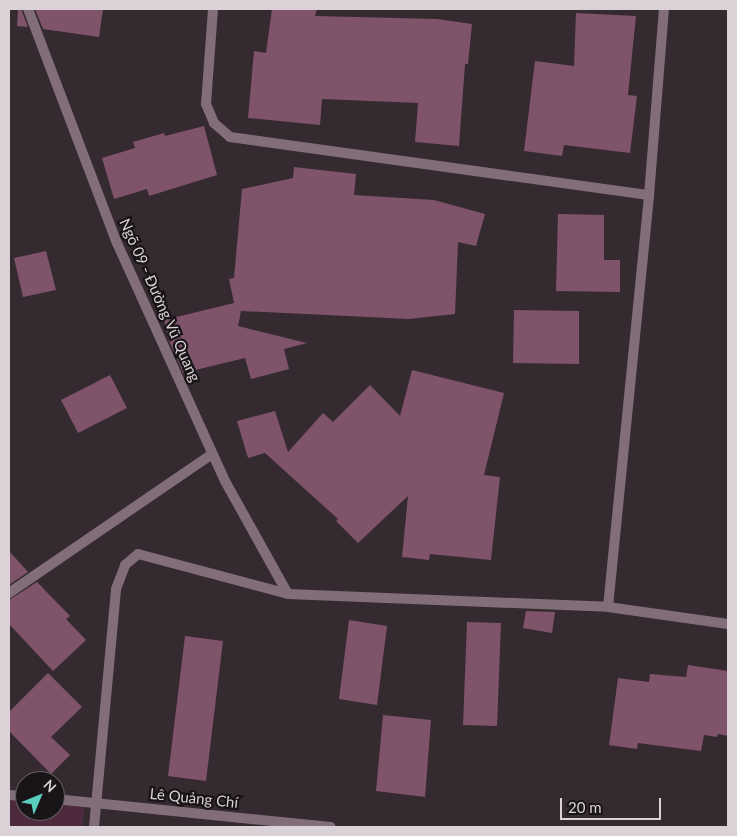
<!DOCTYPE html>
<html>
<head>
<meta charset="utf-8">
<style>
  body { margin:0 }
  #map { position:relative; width:737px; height:836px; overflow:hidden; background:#352a30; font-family:Lato,sans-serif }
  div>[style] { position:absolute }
  .green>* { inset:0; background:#4f2a3e }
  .building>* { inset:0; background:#7f536a }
  .street>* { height:10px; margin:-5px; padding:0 5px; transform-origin:5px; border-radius:5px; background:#826e78 }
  span { translate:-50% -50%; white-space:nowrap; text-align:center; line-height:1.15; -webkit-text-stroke:4.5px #191417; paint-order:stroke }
  .street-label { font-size:15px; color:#dad2d6 }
  .frame { position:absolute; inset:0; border:10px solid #dad2d6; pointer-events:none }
  .north { position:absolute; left:15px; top:771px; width:50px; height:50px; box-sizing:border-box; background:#191417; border:1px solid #666063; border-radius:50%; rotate:45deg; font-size:14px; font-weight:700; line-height:20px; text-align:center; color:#dad2d6 }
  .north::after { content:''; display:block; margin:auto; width:18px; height:22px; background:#59cebe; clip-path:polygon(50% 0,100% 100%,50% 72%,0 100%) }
  .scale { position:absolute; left:560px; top:798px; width:101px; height:22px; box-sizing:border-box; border:2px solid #dad2d6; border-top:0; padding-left:6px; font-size:15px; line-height:18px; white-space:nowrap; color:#dad2d6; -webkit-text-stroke:4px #191417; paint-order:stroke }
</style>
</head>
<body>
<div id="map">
  <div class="green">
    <i style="clip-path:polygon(9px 795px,25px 796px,25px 811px,55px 811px,55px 799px,85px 802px,82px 827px,9px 827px)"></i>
  </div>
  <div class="building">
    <i style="clip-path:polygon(18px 9px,21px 9px,28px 27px,17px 26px)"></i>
    <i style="clip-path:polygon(35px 9px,103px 9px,99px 37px,43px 29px)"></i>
    <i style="clip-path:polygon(272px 9px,317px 9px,315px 16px,437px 19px,472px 24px,468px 64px,465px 64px,459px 146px,415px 142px,418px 103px,322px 99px,320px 125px,248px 118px,254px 51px,266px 53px)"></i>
    <i style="clip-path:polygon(576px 13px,636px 16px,628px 95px,637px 96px,630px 153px,564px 145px,562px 156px,524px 151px,535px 61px,574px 66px)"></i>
    <i style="clip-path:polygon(204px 126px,217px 175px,149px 196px,147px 189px,114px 199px,102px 158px,135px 148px,133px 142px,164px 133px,165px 136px)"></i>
    <i style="clip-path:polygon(294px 167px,356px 174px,354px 195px,434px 200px,485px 214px,476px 246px,458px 242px,455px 314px,409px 319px,241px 311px,238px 326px,307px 343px,284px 349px,289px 369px,251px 379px,245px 358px,183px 373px,170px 343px,164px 320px,234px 303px,229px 279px,234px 278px,242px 189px,293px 178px)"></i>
    <i style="clip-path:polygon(558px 214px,604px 215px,604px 260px,620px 260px,620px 292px,556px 291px)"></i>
    <i style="clip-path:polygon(46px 251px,56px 290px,23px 297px,14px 258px)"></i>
    <i style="clip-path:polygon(514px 310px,579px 311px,579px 364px,513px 363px)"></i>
    <i style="clip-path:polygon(412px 370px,504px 393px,484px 475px,500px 477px,491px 560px,430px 554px,429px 560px,402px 557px,408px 496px,358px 543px,336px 521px,338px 519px,265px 453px,248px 458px,237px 421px,275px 411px,288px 452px,323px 413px,333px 422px,370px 385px,400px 416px)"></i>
    <i style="clip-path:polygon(110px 375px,127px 408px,78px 433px,61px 400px)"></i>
    <i style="clip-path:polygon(9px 551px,28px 572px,9px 585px)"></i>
    <i style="clip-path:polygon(37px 582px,70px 616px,66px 619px,86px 640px,53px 671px,9px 624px,9px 600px)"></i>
    <i style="clip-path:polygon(526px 611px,555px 612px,552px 633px,523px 628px)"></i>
    <i style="clip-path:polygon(349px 620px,387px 626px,377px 705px,339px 699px)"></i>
    <i style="clip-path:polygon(467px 622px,501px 623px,497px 726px,463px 725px)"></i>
    <i style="clip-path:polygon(185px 636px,223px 641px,206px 781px,168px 776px)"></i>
    <i style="clip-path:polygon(688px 665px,728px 671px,728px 736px,718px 734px,717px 737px,704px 735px,701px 751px,638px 743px,637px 749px,609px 745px,618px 678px,649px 682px,650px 674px,686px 677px)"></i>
    <i style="clip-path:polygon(48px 673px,82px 707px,51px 737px,70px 755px,51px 774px,9px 731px,9px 712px)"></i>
    <i style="clip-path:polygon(383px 715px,431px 720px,425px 797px,376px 791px)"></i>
  </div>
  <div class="street">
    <i style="left:28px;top:9px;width:250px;rotate:69.2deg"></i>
    <i style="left:117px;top:243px;width:261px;rotate:65.6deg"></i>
    <i style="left:225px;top:481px;width:129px;rotate:60.9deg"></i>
    <i style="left:213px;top:9px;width:95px;rotate:94.2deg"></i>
    <i style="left:206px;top:104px;width:21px;rotate:67deg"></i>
    <i style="left:214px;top:123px;width:21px;rotate:41deg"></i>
    <i style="left:230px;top:137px;width:423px;rotate:7.9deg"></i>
    <i style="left:9px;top:593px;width:246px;rotate:-34.4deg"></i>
    <i style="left:608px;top:607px;width:414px;rotate:-84.3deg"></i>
    <i style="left:649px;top:195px;width:187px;rotate:-85.4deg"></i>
    <i style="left:9px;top:795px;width:16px;rotate:4deg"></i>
    <i style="left:55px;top:799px;width:277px;rotate:5.8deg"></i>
    <i style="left:94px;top:827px;width:239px;rotate:-84.7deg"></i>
    <i style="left:116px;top:589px;width:26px;rotate:-69deg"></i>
    <i style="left:125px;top:565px;width:17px;rotate:-40deg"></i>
    <i style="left:138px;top:554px;width:155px;rotate:14.9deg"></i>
    <i style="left:288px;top:594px;width:320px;rotate:2.3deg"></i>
    <i style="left:608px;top:607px;width:121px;rotate:8.1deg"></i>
  </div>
  <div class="street-label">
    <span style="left:160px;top:300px;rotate:66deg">Ngõ 09 - Đường Vũ Quang</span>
    <span style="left:194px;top:798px;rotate:6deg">Lê Quảng Chí</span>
  </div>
  <div class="frame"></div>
  <div class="north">N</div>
  <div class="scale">20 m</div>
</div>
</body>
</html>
